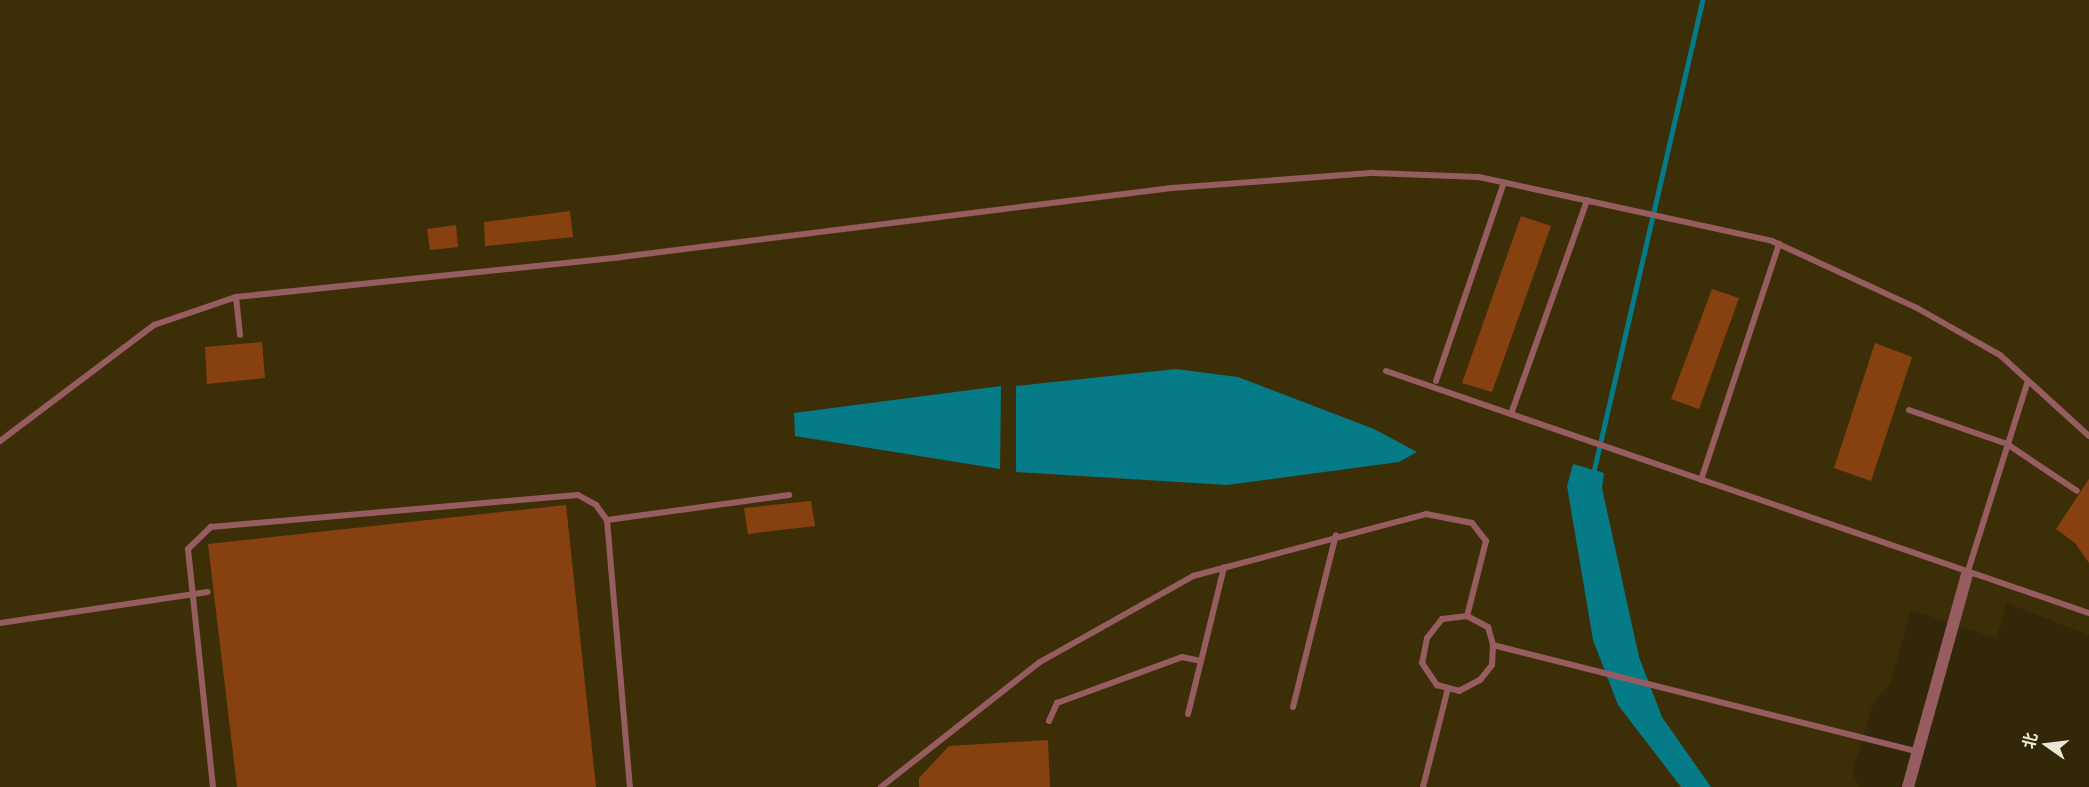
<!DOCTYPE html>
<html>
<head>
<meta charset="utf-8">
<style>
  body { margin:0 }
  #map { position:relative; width:2089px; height:787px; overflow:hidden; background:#322809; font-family:"Libre Baskerville","Noto Sans SC",serif }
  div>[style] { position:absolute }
  .built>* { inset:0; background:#3c2f07 }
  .water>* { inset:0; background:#047b86 }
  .stream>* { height:4.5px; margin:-2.25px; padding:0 2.25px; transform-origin:2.25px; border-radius:2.25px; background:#047b86 }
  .building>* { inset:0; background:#874010 }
  .lane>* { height:6px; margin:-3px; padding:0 3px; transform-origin:3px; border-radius:3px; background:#975c60 }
  .street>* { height:12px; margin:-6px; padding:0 6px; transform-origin:6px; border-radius:6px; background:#975c60 }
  span { translate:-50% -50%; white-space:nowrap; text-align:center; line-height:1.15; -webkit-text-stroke:5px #322809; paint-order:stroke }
  .north { position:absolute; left:2017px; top:715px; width:60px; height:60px; -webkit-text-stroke:4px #322809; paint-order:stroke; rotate:284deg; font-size:16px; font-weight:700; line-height:24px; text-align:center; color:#ece6d5 }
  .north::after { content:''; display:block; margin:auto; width:21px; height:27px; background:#ece6d5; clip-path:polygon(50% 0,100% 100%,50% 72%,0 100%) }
</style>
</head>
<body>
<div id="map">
  <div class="built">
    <i style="clip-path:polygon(0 0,2089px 0,2089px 635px,2007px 603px,1996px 638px,1911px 610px,1890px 685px,1874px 700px,1852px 773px,1860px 787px,0 787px)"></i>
  </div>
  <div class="water">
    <i style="clip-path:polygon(1176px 369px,1238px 377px,1374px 429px,1417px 452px,1399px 462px,1227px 485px,1016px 472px,1016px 386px)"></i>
    <i style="clip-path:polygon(1001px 386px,1000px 469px,795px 436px,794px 413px)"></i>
    <i style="clip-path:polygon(1573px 464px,1604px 473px,1602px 488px,1639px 657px,1662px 717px,1711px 787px,1681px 787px,1618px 705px,1593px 640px,1567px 486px)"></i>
  </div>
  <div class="stream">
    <i style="left:1593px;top:474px;width:486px;rotate:-77deg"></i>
  </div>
  <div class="building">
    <i style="clip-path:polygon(570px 211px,573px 237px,485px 246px,484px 222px)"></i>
    <i style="clip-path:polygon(1521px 216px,1551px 226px,1492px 392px,1462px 383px)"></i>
    <i style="clip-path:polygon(456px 225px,458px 247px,430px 250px,427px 229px)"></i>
    <i style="clip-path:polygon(1712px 289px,1739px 298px,1699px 409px,1671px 399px)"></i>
    <i style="clip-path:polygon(262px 342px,265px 378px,207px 384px,205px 347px)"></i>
    <i style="clip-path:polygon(1875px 343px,1912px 357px,1871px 481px,1834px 468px)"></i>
    <i style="clip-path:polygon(2089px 479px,2089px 563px,2075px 543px,2056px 529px)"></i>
    <i style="clip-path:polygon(811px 501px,815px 526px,748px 534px,744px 508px)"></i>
    <i style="clip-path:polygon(566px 505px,596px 787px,237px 787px,208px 544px)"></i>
    <i style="clip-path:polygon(1048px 740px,1050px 787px,919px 787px,919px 778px,949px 746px)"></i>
  </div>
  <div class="lane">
    <i style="left:236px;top:297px;width:38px;rotate:84deg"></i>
    <i style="left:1386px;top:371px;width:743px;rotate:19deg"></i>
    <i style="left:1436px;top:381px;width:210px;rotate:-71.1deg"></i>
    <i style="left:1909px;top:410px;width:104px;rotate:19.1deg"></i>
    <i style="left:2007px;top:444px;width:84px;rotate:33.9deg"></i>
    <i style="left:1511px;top:414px;width:227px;rotate:-70.4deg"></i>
    <i style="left:0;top:441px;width:193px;rotate:-37deg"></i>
    <i style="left:154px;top:325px;width:87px;rotate:-18.9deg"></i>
    <i style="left:236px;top:297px;width:387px;rotate:-5.9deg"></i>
    <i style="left:621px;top:257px;width:555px;rotate:-7.14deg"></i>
    <i style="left:1172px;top:188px;width:202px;rotate:-4.3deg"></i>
    <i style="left:1373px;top:173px;width:106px;rotate:2.2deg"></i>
    <i style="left:1479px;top:177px;width:300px;rotate:12.3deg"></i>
    <i style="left:1772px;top:241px;width:160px;rotate:24.8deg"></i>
    <i style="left:1917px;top:308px;width:95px;rotate:29.5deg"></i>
    <i style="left:2000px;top:355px;width:120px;rotate:42.3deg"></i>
    <i style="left:1701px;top:480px;width:249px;rotate:-71.7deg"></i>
    <i style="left:607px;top:520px;width:184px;rotate:-7.8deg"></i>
    <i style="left:1967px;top:574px;width:202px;rotate:-72.5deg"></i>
    <i style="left:1467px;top:616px;width:25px;rotate:173deg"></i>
    <i style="left:1442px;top:619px;width:24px;rotate:128deg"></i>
    <i style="left:1427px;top:638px;width:25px;rotate:101deg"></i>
    <i style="left:1422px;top:663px;width:27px;rotate:56deg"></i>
    <i style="left:1437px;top:685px;width:23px;rotate:15deg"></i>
    <i style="left:1459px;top:691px;width:24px;rotate:-28deg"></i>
    <i style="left:1480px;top:680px;width:19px;rotate:-51deg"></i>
    <i style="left:1492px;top:665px;width:20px;rotate:-87deg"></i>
    <i style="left:0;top:623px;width:210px;rotate:-8.5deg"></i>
    <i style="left:1293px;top:707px;width:177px;rotate:-76deg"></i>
    <i style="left:1188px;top:714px;width:151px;rotate:-76.2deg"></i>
    <i style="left:1049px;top:721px;width:20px;rotate:-66deg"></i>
    <i style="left:1057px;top:703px;width:133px;rotate:-20.2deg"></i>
    <i style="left:1182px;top:657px;width:19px;rotate:12deg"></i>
    <i style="left:213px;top:787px;width:239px;rotate:-96deg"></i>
    <i style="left:188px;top:549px;width:32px;rotate:-44deg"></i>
    <i style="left:211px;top:527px;width:368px;rotate:-5deg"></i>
    <i style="left:578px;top:495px;width:21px;rotate:29deg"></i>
    <i style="left:596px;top:505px;width:19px;rotate:54deg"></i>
    <i style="left:607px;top:520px;width:268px;rotate:85.1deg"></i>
    <i style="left:881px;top:787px;width:202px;rotate:-38.2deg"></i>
    <i style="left:1040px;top:662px;width:176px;rotate:-29.3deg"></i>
    <i style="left:1193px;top:576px;width:241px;rotate:-14.9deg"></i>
    <i style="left:1426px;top:514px;width:47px;rotate:11.1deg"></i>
    <i style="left:1472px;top:523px;width:23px;rotate:52deg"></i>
    <i style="left:1486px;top:541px;width:77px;rotate:104.2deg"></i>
    <i style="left:1467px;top:616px;width:24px;rotate:28deg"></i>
    <i style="left:1488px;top:627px;width:19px;rotate:74deg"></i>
    <i style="left:1493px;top:645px;width:438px;rotate:14.1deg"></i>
    <i style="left:1423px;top:787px;width:102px;rotate:-75.8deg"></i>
  </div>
  <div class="street">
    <i style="left:1908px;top:787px;width:221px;rotate:-74.5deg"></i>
  </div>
  <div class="north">北</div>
</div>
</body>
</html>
